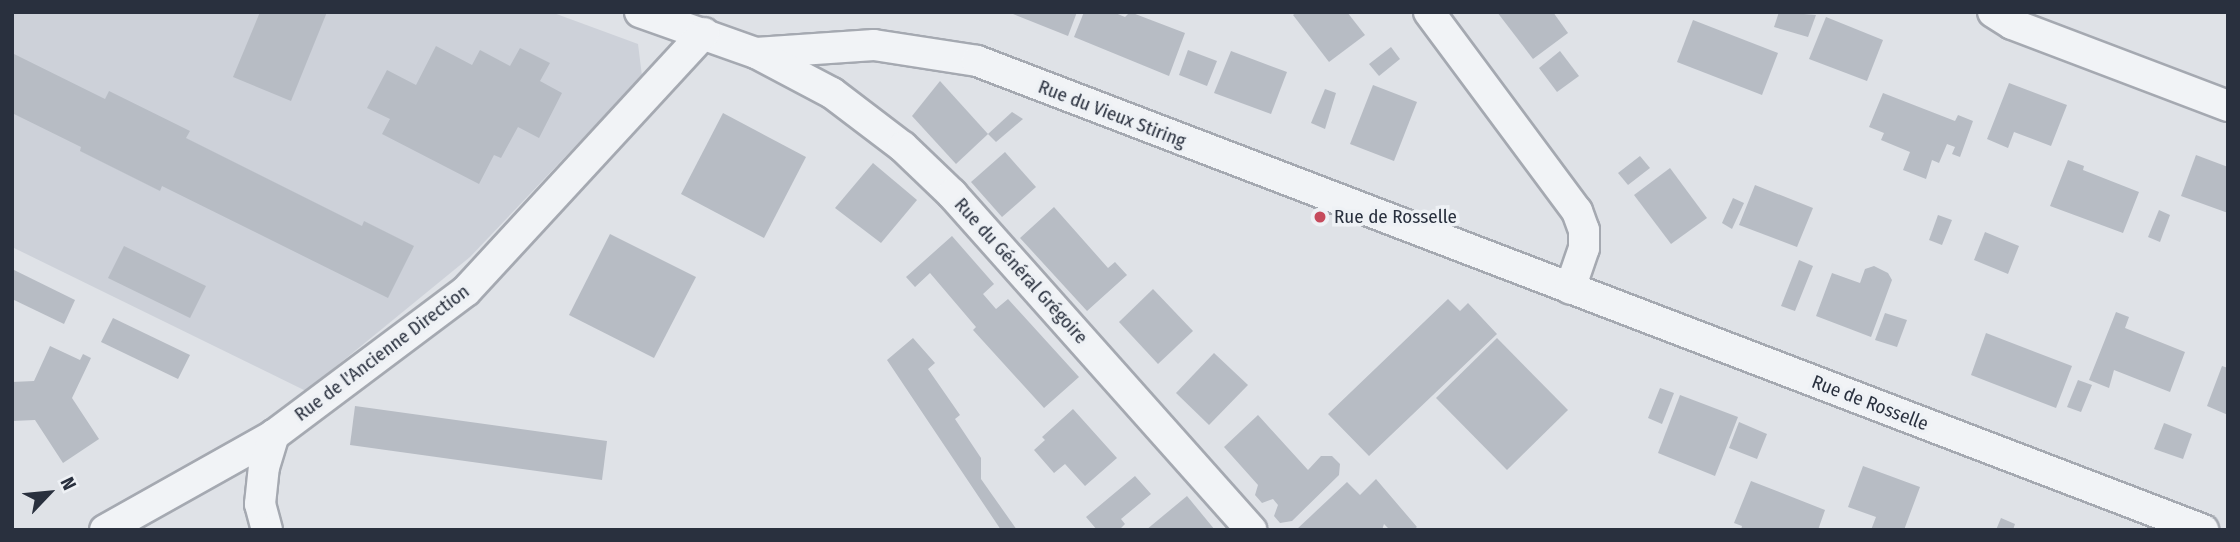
<!DOCTYPE html>
<html>
<head>
<meta charset="utf-8">
<style>
  body { margin:0 }
  #map { position:relative; width:2240px; height:542px; overflow:hidden; background:#dfe2e7; font-family:"Fira Sans Condensed",sans-serif }
  div>[style] { position:absolute }
  .built>* { inset:0; background:#cdd1d9 }
  .building>* { inset:0; background:#b7bcc4 }
  .roads { filter:drop-shadow(2px 0 #a5a9b1) drop-shadow(-2px 0 #a5a9b1) drop-shadow(0 2px #a5a9b1) drop-shadow(0 -2px #a5a9b1) }
  .street>* { height:30px; margin:-15px; padding:0 15px; transform-origin:15px; border-radius:15px; background:#f1f3f6 }
  .dots>* { width:19px; height:19px; translate:-50% -50%; box-sizing:border-box; border:4px solid #eef1f5; border-radius:50% }
  span { translate:-50% -50%; white-space:nowrap; text-align:center; line-height:1.15; -webkit-text-stroke:7px #eef1f5; paint-order:stroke }
  .street-label { font-size:19px; color:#29303e }
  .poi-label { font-size:19px; color:#29303e }
  .left { translate:0 -50%; text-align:left }
  .frame { position:absolute; inset:0; border:14px solid #29303e; pointer-events:none }
  .north { position:absolute; left:14px; top:458px; width:70px; height:70px; -webkit-text-stroke:5px #eef1f5; paint-order:stroke; rotate:64deg; font-size:19px; font-weight:700; line-height:28px; text-align:center; color:#29303e }
  .north::after { content:''; display:block; margin:auto; width:24px; height:32px; background:#29303e; clip-path:polygon(50% 0,100% 100%,50% 72%,0 100%) }
</style>
</head>
<body>
<div id="map">
  <div class="built">
    <i style="clip-path:polygon(12px 12px,551px 12px,638px 44px,642px 76px,470px 257px,306px 391px,12px 247px)"></i>
  </div>
  <div class="building">
    <i style="clip-path:polygon(260px 12px,327px 12px,291px 101px,233px 77px)"></i>
    <i style="clip-path:polygon(1008px 12px,1077px 12px,1068px 36px)"></i>
    <i style="clip-path:polygon(1084px 12px,1113px 12px,1125px 17px,1130px 12px,1185px 33px,1169px 76px,1074px 37px)"></i>
    <i style="clip-path:polygon(1297px 12px,1347px 12px,1365px 35px,1329px 62px,1293px 15px)"></i>
    <i style="clip-path:polygon(1497px 12px,1553px 12px,1568px 33px,1533px 59px)"></i>
    <i style="clip-path:polygon(1779px 12px,1816px 15px,1808px 37px,1774px 27px)"></i>
    <i style="clip-path:polygon(1826px 17px,1883px 40px,1867px 81px,1809px 59px)"></i>
    <i style="clip-path:polygon(1693px 20px,1778px 53px,1762px 95px,1677px 62px)"></i>
    <i style="clip-path:polygon(436px 46px,472px 65px,480px 50px,510px 66px,520px 48px,550px 63px,540px 81px,562px 93px,539px 138px,518px 127px,501px 158px,494px 155px,479px 184px,382px 134px,390px 119px,367px 108px,387px 70px,416px 85px)"></i>
    <i style="clip-path:polygon(1391px 47px,1400px 59px,1379px 76px,1369px 64px)"></i>
    <i style="clip-path:polygon(1188px 50px,1217px 61px,1207px 86px,1179px 75px)"></i>
    <i style="clip-path:polygon(1231px 51px,1287px 72px,1271px 114px,1214px 93px)"></i>
    <i style="clip-path:polygon(1560px 51px,1579px 76px,1557px 92px,1539px 68px)"></i>
    <i style="clip-path:polygon(12px 53px,105px 99px,109px 91px,190px 131px,186px 138px,362px 226px,364px 221px,414px 246px,388px 298px,162px 186px,160px 191px,80px 151px,81px 147px,12px 113px)"></i>
    <i style="clip-path:polygon(940px 81px,988px 134px,956px 164px,912px 116px)"></i>
    <i style="clip-path:polygon(2009px 83px,2067px 105px,2051px 146px,2014px 132px,2008px 148px,1987px 139px)"></i>
    <i style="clip-path:polygon(1373px 85px,1417px 102px,1394px 161px,1350px 144px)"></i>
    <i style="clip-path:polygon(1325px 89px,1336px 93px,1325px 129px,1311px 123px)"></i>
    <i style="clip-path:polygon(1883px 93px,1955px 121px,1958px 115px,1973px 121px,1960px 157px,1952px 154px,1955px 147px,1947px 144px,1939px 163px,1932px 160px,1926px 179px,1903px 170px,1910px 152px,1881px 140px,1884px 133px,1869px 127px)"></i>
    <i style="clip-path:polygon(1012px 112px,1023px 119px,996px 142px,988px 134px)"></i>
    <i style="clip-path:polygon(723px 113px,806px 157px,764px 238px,681px 194px)"></i>
    <i style="clip-path:polygon(1005px 152px,1036px 187px,1002px 217px,971px 182px)"></i>
    <i style="clip-path:polygon(2196px 155px,2228px 167px,2228px 213px,2181px 196px)"></i>
    <i style="clip-path:polygon(1640px 156px,1650px 168px,1628px 185px,1618px 173px)"></i>
    <i style="clip-path:polygon(2068px 160px,2084px 166px,2083px 170px,2139px 192px,2123px 233px,2050px 206px)"></i>
    <i style="clip-path:polygon(873px 163px,917px 200px,881px 243px,835px 208px)"></i>
    <i style="clip-path:polygon(1670px 168px,1707px 218px,1671px 244px,1634px 195px)"></i>
    <i style="clip-path:polygon(1755px 185px,1813px 208px,1797px 247px,1739px 225px)"></i>
    <i style="clip-path:polygon(1733px 198px,1744px 203px,1732px 229px,1722px 223px)"></i>
    <i style="clip-path:polygon(1054px 207px,1108px 268px,1115px 262px,1127px 275px,1087px 311px,1020px 238px)"></i>
    <i style="clip-path:polygon(2159px 210px,2170px 215px,2160px 242px,2148px 237px)"></i>
    <i style="clip-path:polygon(1938px 215px,1952px 220px,1942px 245px,1929px 240px)"></i>
    <i style="clip-path:polygon(1985px 232px,2019px 246px,2008px 274px,1974px 260px)"></i>
    <i style="clip-path:polygon(610px 234px,696px 277px,654px 358px,569px 315px)"></i>
    <i style="clip-path:polygon(952px 236px,994px 284px,983px 294px,996px 309px,1008px 299px,1079px 377px,1044px 408px,973px 330px,976px 327px,930px 273px,915px 287px,906px 277px)"></i>
    <i style="clip-path:polygon(124px 246px,206px 286px,190px 318px,108px 278px)"></i>
    <i style="clip-path:polygon(1799px 260px,1813px 266px,1795px 311px,1781px 306px)"></i>
    <i style="clip-path:polygon(1874px 266px,1888px 273px,1892px 280px,1871px 337px,1816px 316px,1832px 273px,1860px 283px,1865px 269px)"></i>
    <i style="clip-path:polygon(12px 269px,75px 300px,64px 324px,12px 299px)"></i>
    <i style="clip-path:polygon(1153px 289px,1193px 331px,1158px 364px,1119px 322px)"></i>
    <i style="clip-path:polygon(1448px 299px,1460px 311px,1468px 303px,1497px 334px,1369px 456px,1328px 414px)"></i>
    <i style="clip-path:polygon(2116px 312px,2129px 317px,2125px 328px,2185px 352px,2170px 392px,2114px 370px,2109px 388px,2089px 380px)"></i>
    <i style="clip-path:polygon(1885px 313px,1907px 320px,1897px 347px,1875px 340px)"></i>
    <i style="clip-path:polygon(113px 318px,190px 355px,178px 379px,101px 342px)"></i>
    <i style="clip-path:polygon(1986px 333px,2072px 366px,2056px 408px,1971px 375px)"></i>
    <i style="clip-path:polygon(913px 338px,935px 363px,928px 369px,960px 415px,955px 419px,981px 458px,981px 479px,1017px 530px,1001px 530px,887px 360px)"></i>
    <i style="clip-path:polygon(1497px 338px,1568px 410px,1507px 470px,1436px 398px)"></i>
    <i style="clip-path:polygon(50px 346px,80px 360px,83px 354px,91px 358px,72px 398px,99px 439px,63px 463px,35px 420px,12px 421px,12px 382px,34px 381px)"></i>
    <i style="clip-path:polygon(1214px 353px,1248px 385px,1209px 425px,1176px 393px)"></i>
    <i style="clip-path:polygon(2222px 366px,2228px 368px,2228px 415px,2207px 406px)"></i>
    <i style="clip-path:polygon(2078px 380px,2092px 385px,2081px 412px,2067px 407px)"></i>
    <i style="clip-path:polygon(1660px 388px,1674px 393px,1662px 424px,1648px 418px)"></i>
    <i style="clip-path:polygon(1680px 395px,1738px 417px,1715px 476px,1658px 453px)"></i>
    <i style="clip-path:polygon(355px 406px,607px 441px,602px 480px,350px 445px)"></i>
    <i style="clip-path:polygon(1073px 409px,1117px 458px,1085px 486px,1065px 464px,1054px 473px,1034px 450px,1045px 440px,1042px 437px)"></i>
    <i style="clip-path:polygon(1258px 415px,1308px 470px,1321px 456px,1332px 456px,1340px 464px,1339px 475px,1292px 521px,1280px 523px,1274px 516px,1278px 505px,1273px 499px,1262px 503px,1255px 495px,1258px 485px,1224px 447px)"></i>
    <i style="clip-path:polygon(1739px 422px,1767px 434px,1757px 459px,1729px 448px)"></i>
    <i style="clip-path:polygon(2164px 423px,2192px 434px,2183px 459px,2154px 449px)"></i>
    <i style="clip-path:polygon(1863px 466px,1920px 487px,1904px 530px,1871px 530px,1876px 517px,1848px 507px)"></i>
    <i style="clip-path:polygon(1135px 476px,1151px 494px,1121px 519px,1125px 524px,1119px 530px,1097px 530px,1086px 517px)"></i>
    <i style="clip-path:polygon(1376px 479px,1417px 527px,1413px 530px,1390px 530px,1384px 524px,1382px 530px,1296px 530px,1347px 482px,1360px 495px)"></i>
    <i style="clip-path:polygon(1751px 481px,1825px 510px,1818px 530px,1741px 530px,1742px 526px,1734px 523px)"></i>
    <i style="clip-path:polygon(1187px 496px,1215px 530px,1146px 530px)"></i>
    <i style="clip-path:polygon(2001px 518px,2015px 524px,2013px 530px,1996px 530px)"></i>
  </div>
  <div class="roads">
    <div class="street">
      <i style="left:640px;top:12px;width:123px;rotate:19.5deg"></i>
      <i style="left:756px;top:53px;width:118px;rotate:-3.9deg"></i>
      <i style="left:874px;top:45px;width:104px;rotate:8.8deg"></i>
      <i style="left:977px;top:61px;width:1313px;rotate:20.93deg"></i>
      <i style="left:1429px;top:12px;width:248px;rotate:53.4deg"></i>
      <i style="left:1577px;top:211px;width:20px;rotate:70deg"></i>
      <i style="left:1584px;top:230px;width:18px;rotate:90deg"></i>
      <i style="left:1584px;top:248px;width:43px;rotate:108.9deg"></i>
      <i style="left:1993px;top:12px;width:22px;rotate:32deg"></i>
      <i style="left:2012px;top:24px;width:231px;rotate:20.8deg"></i>
      <i style="left:756px;top:53px;width:86px;rotate:27.8deg"></i>
      <i style="left:832px;top:93px;width:89px;rotate:37.3deg"></i>
      <i style="left:903px;top:147px;width:68px;rotate:43.8deg"></i>
      <i style="left:952px;top:194px;width:450px;rotate:48.3deg"></i>
      <i style="left:105px;top:530px;width:194px;rotate:-29.3deg"></i>
      <i style="left:274px;top:435px;width:240px;rotate:-36.9deg"></i>
      <i style="left:466px;top:291px;width:351px;rotate:-47.3deg"></i>
      <i style="left:267px;top:530px;width:27px;rotate:-105deg"></i>
      <i style="left:260px;top:504px;width:37px;rotate:-84deg"></i>
      <i style="left:264px;top:467px;width:34px;rotate:-73deg"></i>
    </div>
  </div>
  <div class="dots">
    <i style="left:1320px;top:217px;background:#c64b5d"></i>
  </div>
  <div class="street-label">
    <span style="left:1112px;top:114px;rotate:21deg">Rue du Vieux Stiring</span>
    <span style="left:1021px;top:271px;rotate:48deg">Rue du Général Grégoire</span>
    <span style="left:382px;top:353px;rotate:-37deg">Rue de l'Ancienne Direction</span>
    <span style="left:1870px;top:403px;rotate:21deg">Rue de Rosselle</span>
  </div>
  <div class="poi-label">
    <span class="left" style="left:1334px;top:217px">Rue de Rosselle</span>
  </div>
  <div class="frame"></div>
  <div class="north">N</div>
</div>
</body>
</html>
